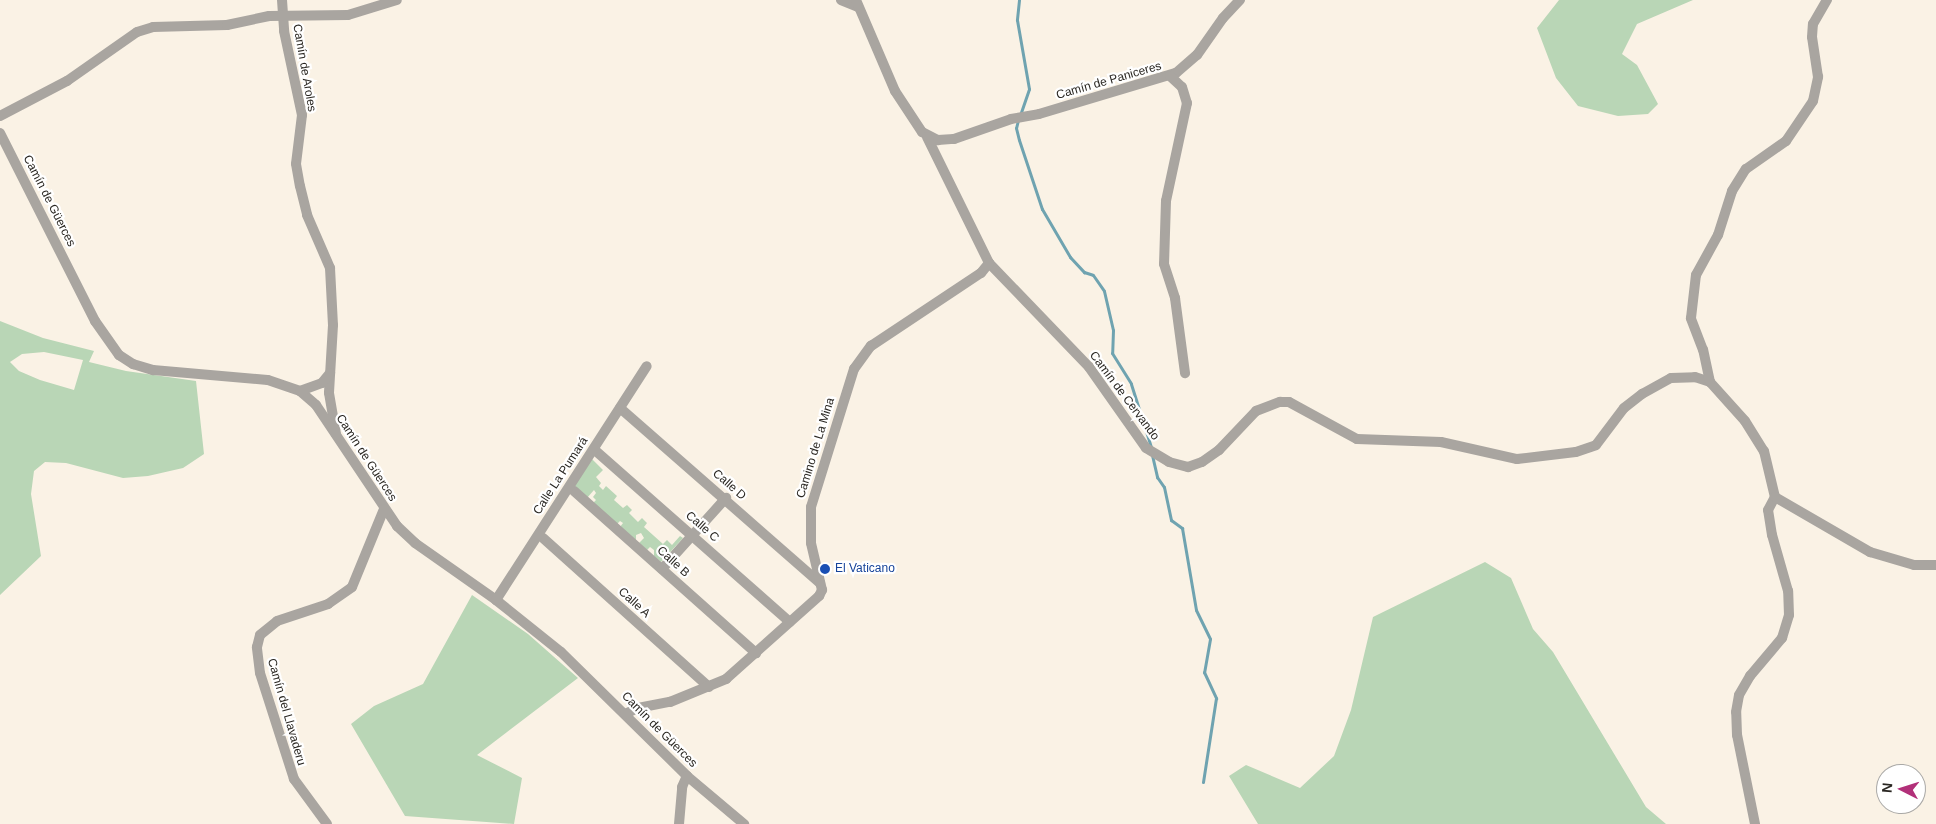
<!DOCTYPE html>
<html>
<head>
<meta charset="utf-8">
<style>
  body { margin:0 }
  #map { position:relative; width:1936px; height:824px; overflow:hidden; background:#faf2e5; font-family:Arial,sans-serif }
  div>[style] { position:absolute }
  .green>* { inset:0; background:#b9d6b6 }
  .stream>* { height:3px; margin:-1.5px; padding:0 1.5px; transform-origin:1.5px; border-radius:1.5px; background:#6fa3b0 }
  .street>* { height:10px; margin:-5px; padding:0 5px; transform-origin:5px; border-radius:5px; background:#a9a5a0 }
  .dots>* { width:14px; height:14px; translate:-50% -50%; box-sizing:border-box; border:2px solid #fff; border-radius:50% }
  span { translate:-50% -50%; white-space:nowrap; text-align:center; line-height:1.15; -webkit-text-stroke:4.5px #fff; paint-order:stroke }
  .street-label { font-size:12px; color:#292621 }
  .transit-label { font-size:12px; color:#164399 }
  .left { translate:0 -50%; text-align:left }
  .north { position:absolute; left:1876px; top:764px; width:50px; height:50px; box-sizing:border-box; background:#fff; border:1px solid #a9a8a6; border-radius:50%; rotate:275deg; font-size:14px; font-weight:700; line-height:20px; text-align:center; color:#292621 }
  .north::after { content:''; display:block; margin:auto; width:18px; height:22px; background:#b23079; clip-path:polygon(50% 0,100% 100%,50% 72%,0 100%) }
</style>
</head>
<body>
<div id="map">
  <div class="green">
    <i style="clip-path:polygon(1559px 0,1693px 0,1637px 24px,1622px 54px,1637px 65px,1658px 104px,1648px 114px,1618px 116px,1578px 106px,1556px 78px,1537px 28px)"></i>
    <i style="clip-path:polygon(evenodd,0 321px,43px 338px,94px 351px,89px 362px,126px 371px,196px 381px,204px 454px,183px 468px,148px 476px,123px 478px,66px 463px,45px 462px,34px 471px,31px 494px,41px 556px,0 595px,0 321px,44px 352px,83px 360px,74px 390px,40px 380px,19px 371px,10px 362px,22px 354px,44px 352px)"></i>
    <i style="clip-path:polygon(590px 457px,603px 470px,596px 477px,601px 483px,599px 486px,603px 490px,606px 486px,617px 496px,614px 500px,623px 508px,627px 505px,632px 510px,629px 513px,638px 522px,642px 518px,647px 523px,644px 527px,663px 544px,667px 540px,672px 545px,680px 536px,683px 538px,661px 562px,654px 556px,654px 550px,650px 547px,647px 550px,639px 543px,644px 538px,641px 533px,636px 535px,636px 540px,620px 527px,623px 523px,620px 521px,617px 524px,593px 503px,596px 500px,593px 497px,596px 493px,594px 490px,587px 498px,573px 485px)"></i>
    <i style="clip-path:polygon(1485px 562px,1511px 578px,1533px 629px,1553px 652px,1646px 807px,1666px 824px,1258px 824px,1229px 776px,1246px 765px,1300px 788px,1334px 756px,1351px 710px,1373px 617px)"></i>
    <i style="clip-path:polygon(472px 595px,528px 634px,578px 678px,477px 755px,522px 778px,514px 824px,405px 816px,351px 724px,374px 706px,423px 684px)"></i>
  </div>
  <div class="stream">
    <i style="left:1019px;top:0;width:20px;rotate:96deg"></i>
    <i style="left:1017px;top:20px;width:70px;rotate:80.1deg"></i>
    <i style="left:1029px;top:89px;width:28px;rotate:109deg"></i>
    <i style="left:1018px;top:120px;width:8px;rotate:104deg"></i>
    <i style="left:1016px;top:128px;width:12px;rotate:76deg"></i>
    <i style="left:1019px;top:140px;width:73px;rotate:71.6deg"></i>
    <i style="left:1042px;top:209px;width:56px;rotate:59.7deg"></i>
    <i style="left:1070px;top:257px;width:21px;rotate:47deg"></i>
    <i style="left:1084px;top:272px;width:9px;rotate:18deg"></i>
    <i style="left:1093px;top:275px;width:19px;rotate:55deg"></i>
    <i style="left:1104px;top:291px;width:40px;rotate:77deg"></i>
    <i style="left:1113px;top:330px;width:23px;rotate:92deg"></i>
    <i style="left:1112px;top:353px;width:36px;rotate:58deg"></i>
    <i style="left:1131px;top:384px;width:66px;rotate:72.4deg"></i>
    <i style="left:1152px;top:455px;width:23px;rotate:77deg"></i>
    <i style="left:1157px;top:477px;width:12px;rotate:55deg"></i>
    <i style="left:1164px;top:487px;width:34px;rotate:78deg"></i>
    <i style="left:1171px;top:520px;width:14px;rotate:36deg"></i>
    <i style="left:1182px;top:528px;width:83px;rotate:80.3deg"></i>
    <i style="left:1196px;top:610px;width:32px;rotate:64deg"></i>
    <i style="left:1210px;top:639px;width:34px;rotate:100deg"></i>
    <i style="left:1204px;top:672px;width:29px;rotate:65deg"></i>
    <i style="left:1216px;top:698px;width:85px;rotate:98.8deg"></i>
  </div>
  <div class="street">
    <i style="left:282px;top:0;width:31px;rotate:86deg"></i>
    <i style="left:284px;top:31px;width:86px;rotate:77.9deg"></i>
    <i style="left:302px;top:115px;width:49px;rotate:97deg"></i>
    <i style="left:296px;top:164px;width:22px;rotate:80deg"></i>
    <i style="left:300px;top:186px;width:30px;rotate:76deg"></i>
    <i style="left:307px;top:215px;width:58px;rotate:66.5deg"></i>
    <i style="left:330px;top:268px;width:57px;rotate:87deg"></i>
    <i style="left:333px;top:325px;width:68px;rotate:93.4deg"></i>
    <i style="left:329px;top:393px;width:42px;rotate:80.3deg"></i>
    <i style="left:841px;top:0;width:18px;rotate:22deg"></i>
    <i style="left:856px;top:0;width:99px;rotate:66.8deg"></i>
    <i style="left:895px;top:91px;width:49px;rotate:56.6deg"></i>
    <i style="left:922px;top:132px;width:18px;rotate:27deg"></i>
    <i style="left:938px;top:140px;width:16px;rotate:-4deg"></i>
    <i style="left:954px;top:139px;width:60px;rotate:-19.3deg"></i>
    <i style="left:1011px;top:119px;width:28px;rotate:-10deg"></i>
    <i style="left:1039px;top:114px;width:143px;rotate:-16.7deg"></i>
    <i style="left:1176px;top:73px;width:28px;rotate:-41deg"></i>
    <i style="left:1197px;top:55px;width:45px;rotate:-54.9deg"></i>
    <i style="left:1223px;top:18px;width:25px;rotate:-47deg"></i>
    <i style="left:1170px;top:76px;width:16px;rotate:43deg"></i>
    <i style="left:1182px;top:87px;width:17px;rotate:73deg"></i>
    <i style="left:1187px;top:103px;width:100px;rotate:102.1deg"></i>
    <i style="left:1166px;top:201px;width:63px;rotate:91.8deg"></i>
    <i style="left:1164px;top:264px;width:36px;rotate:72deg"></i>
    <i style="left:1175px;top:298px;width:76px;rotate:82.4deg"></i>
    <i style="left:0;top:116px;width:76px;rotate:-27.6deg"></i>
    <i style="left:67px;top:81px;width:85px;rotate:-35deg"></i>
    <i style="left:137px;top:32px;width:17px;rotate:-17deg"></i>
    <i style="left:153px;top:27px;width:74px;rotate:-1.5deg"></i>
    <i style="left:227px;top:25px;width:43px;rotate:-12.1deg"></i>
    <i style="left:269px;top:16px;width:79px;rotate:-0.7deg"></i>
    <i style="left:348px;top:15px;width:51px;rotate:-17deg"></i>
    <i style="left:0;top:133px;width:211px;rotate:63.2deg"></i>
    <i style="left:95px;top:321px;width:42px;rotate:54.8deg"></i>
    <i style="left:119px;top:355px;width:17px;rotate:33deg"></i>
    <i style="left:133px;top:364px;width:21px;rotate:17deg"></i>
    <i style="left:153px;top:370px;width:115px;rotate:5deg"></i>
    <i style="left:268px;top:380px;width:34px;rotate:19deg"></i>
    <i style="left:300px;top:391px;width:21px;rotate:41deg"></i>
    <i style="left:316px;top:405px;width:146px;rotate:56.2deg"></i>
    <i style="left:397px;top:526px;width:25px;rotate:43deg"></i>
    <i style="left:415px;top:543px;width:99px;rotate:35.1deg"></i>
    <i style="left:496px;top:600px;width:83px;rotate:38.7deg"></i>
    <i style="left:561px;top:652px;width:177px;rotate:44.5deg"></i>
    <i style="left:687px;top:776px;width:75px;rotate:40.1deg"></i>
    <i style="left:927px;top:137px;width:140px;rotate:63.8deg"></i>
    <i style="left:989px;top:263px;width:144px;rotate:46.1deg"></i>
    <i style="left:1089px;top:367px;width:99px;rotate:54.9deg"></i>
    <i style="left:1146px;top:448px;width:27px;rotate:31deg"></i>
    <i style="left:1169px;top:462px;width:20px;rotate:15deg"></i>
    <i style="left:1188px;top:467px;width:15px;rotate:-20deg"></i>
    <i style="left:1202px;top:462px;width:21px;rotate:-35deg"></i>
    <i style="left:1219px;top:450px;width:54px;rotate:-46.5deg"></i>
    <i style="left:1256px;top:411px;width:26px;rotate:-21deg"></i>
    <i style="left:1280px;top:402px;width:9px"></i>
    <i style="left:1289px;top:402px;width:77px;rotate:28.6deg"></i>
    <i style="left:1357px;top:439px;width:84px;rotate:2deg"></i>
    <i style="left:1441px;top:442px;width:78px;rotate:12.6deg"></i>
    <i style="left:1517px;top:459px;width:59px;rotate:-6.8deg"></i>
    <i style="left:1576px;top:452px;width:21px;rotate:-19deg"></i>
    <i style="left:1596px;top:445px;width:46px;rotate:-52.9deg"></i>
    <i style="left:1624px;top:408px;width:23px;rotate:-38deg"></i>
    <i style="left:1642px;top:394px;width:33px;rotate:-29deg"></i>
    <i style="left:1671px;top:378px;width:24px;rotate:-2deg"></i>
    <i style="left:1695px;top:377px;width:16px;rotate:18deg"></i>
    <i style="left:1710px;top:382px;width:52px;rotate:48.1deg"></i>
    <i style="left:1745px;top:421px;width:36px;rotate:58deg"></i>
    <i style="left:1764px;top:451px;width:47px;rotate:76.6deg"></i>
    <i style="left:1710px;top:382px;width:33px;rotate:-102deg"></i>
    <i style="left:1703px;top:350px;width:34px;rotate:-111deg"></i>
    <i style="left:1691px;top:318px;width:43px;rotate:-83.4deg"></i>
    <i style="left:1696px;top:275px;width:46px;rotate:-61.2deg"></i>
    <i style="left:1718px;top:235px;width:46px;rotate:-72.3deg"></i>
    <i style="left:1732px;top:191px;width:26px;rotate:-58deg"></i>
    <i style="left:1746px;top:169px;width:49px;rotate:-35deg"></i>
    <i style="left:1786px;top:141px;width:48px;rotate:-56deg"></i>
    <i style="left:1813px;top:101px;width:25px;rotate:-78deg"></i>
    <i style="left:1818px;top:77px;width:40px;rotate:-98.5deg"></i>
    <i style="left:1812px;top:37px;width:13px;rotate:-86deg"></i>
    <i style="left:1813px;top:24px;width:28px;rotate:-60deg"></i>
    <i style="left:300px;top:391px;width:23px;rotate:-20deg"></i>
    <i style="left:322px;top:383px;width:13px;rotate:-51deg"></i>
    <i style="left:620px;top:408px;width:266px;rotate:41.2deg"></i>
    <i style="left:597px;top:452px;width:257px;rotate:41.4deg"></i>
    <i style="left:574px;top:491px;width:244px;rotate:41.7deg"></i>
    <i style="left:543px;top:538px;width:223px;rotate:41.9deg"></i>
    <i style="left:662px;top:569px;width:96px;rotate:-48deg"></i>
    <i style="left:496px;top:600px;width:278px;rotate:-57.2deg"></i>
    <i style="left:625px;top:714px;width:14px;rotate:-25deg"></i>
    <i style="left:638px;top:708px;width:33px;rotate:-11deg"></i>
    <i style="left:670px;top:702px;width:61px;rotate:-22.3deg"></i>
    <i style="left:726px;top:679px;width:125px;rotate:-41.7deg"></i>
    <i style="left:819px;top:596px;width:7px;rotate:-63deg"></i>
    <i style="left:822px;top:590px;width:48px;rotate:-103.2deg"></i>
    <i style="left:811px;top:543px;width:36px;rotate:-90deg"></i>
    <i style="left:811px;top:507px;width:145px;rotate:-72.7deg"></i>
    <i style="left:854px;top:369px;width:29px;rotate:-54deg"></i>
    <i style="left:871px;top:346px;width:132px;rotate:-33.6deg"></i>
    <i style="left:981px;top:273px;width:13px;rotate:-51deg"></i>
    <i style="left:327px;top:824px;width:56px;rotate:-126.3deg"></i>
    <i style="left:294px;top:779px;width:111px;rotate:-107.8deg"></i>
    <i style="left:260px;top:673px;width:26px;rotate:-97deg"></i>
    <i style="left:257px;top:647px;width:12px;rotate:-76deg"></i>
    <i style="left:260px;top:635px;width:22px;rotate:-39deg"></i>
    <i style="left:277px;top:621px;width:54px;rotate:-18.4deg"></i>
    <i style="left:328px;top:604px;width:29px;rotate:-35deg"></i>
    <i style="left:352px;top:587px;width:84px;rotate:-67.7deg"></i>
    <i style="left:679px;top:824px;width:37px;rotate:-85deg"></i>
    <i style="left:682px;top:787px;width:12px;rotate:-66deg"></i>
    <i style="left:1755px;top:824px;width:91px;rotate:-101.4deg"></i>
    <i style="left:1737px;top:735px;width:23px;rotate:-92deg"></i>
    <i style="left:1736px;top:712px;width:17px;rotate:-80deg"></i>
    <i style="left:1739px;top:695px;width:22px;rotate:-60deg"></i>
    <i style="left:1750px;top:676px;width:50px;rotate:-49.9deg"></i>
    <i style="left:1782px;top:638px;width:24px;rotate:-73deg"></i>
    <i style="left:1789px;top:615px;width:24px;rotate:-92deg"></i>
    <i style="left:1788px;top:591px;width:58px;rotate:-105.9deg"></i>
    <i style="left:1772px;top:535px;width:25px;rotate:-99deg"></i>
    <i style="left:1768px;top:510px;width:15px;rotate:-62deg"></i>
    <i style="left:1775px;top:497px;width:110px;rotate:30.1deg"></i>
    <i style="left:1870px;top:552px;width:46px;rotate:16.5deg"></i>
    <i style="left:1914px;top:565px;width:22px"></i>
  </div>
  <div class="dots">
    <i style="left:825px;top:569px;background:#1a4fb4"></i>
  </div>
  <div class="street-label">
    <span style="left:304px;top:68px;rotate:80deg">Camín de Aroles</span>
    <span style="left:1109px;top:81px;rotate:-16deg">Camín de Paniceres</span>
    <span style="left:49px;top:201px;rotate:63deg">Camín de Güerces</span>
    <span style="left:1124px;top:396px;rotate:53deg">Camín de Cervando</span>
    <span style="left:816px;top:448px;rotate:-73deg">Camino de La Mina</span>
    <span style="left:366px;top:458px;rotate:57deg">Camín de Güerces</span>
    <span style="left:561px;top:476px;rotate:-57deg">Calle La Pumará</span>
    <span style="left:729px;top:485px;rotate:41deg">Calle D</span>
    <span style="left:702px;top:527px;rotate:41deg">Calle C</span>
    <span style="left:673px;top:562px;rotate:42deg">Calle B</span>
    <span style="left:634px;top:603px;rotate:42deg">Calle A</span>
    <span style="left:286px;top:712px;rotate:74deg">Camín del Llavaderu</span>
    <span style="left:659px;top:730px;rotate:45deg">Camín de Güerces</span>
  </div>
  <div class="transit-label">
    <span class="left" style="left:835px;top:569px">El Vaticano</span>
  </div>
  <div class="north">N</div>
</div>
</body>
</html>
